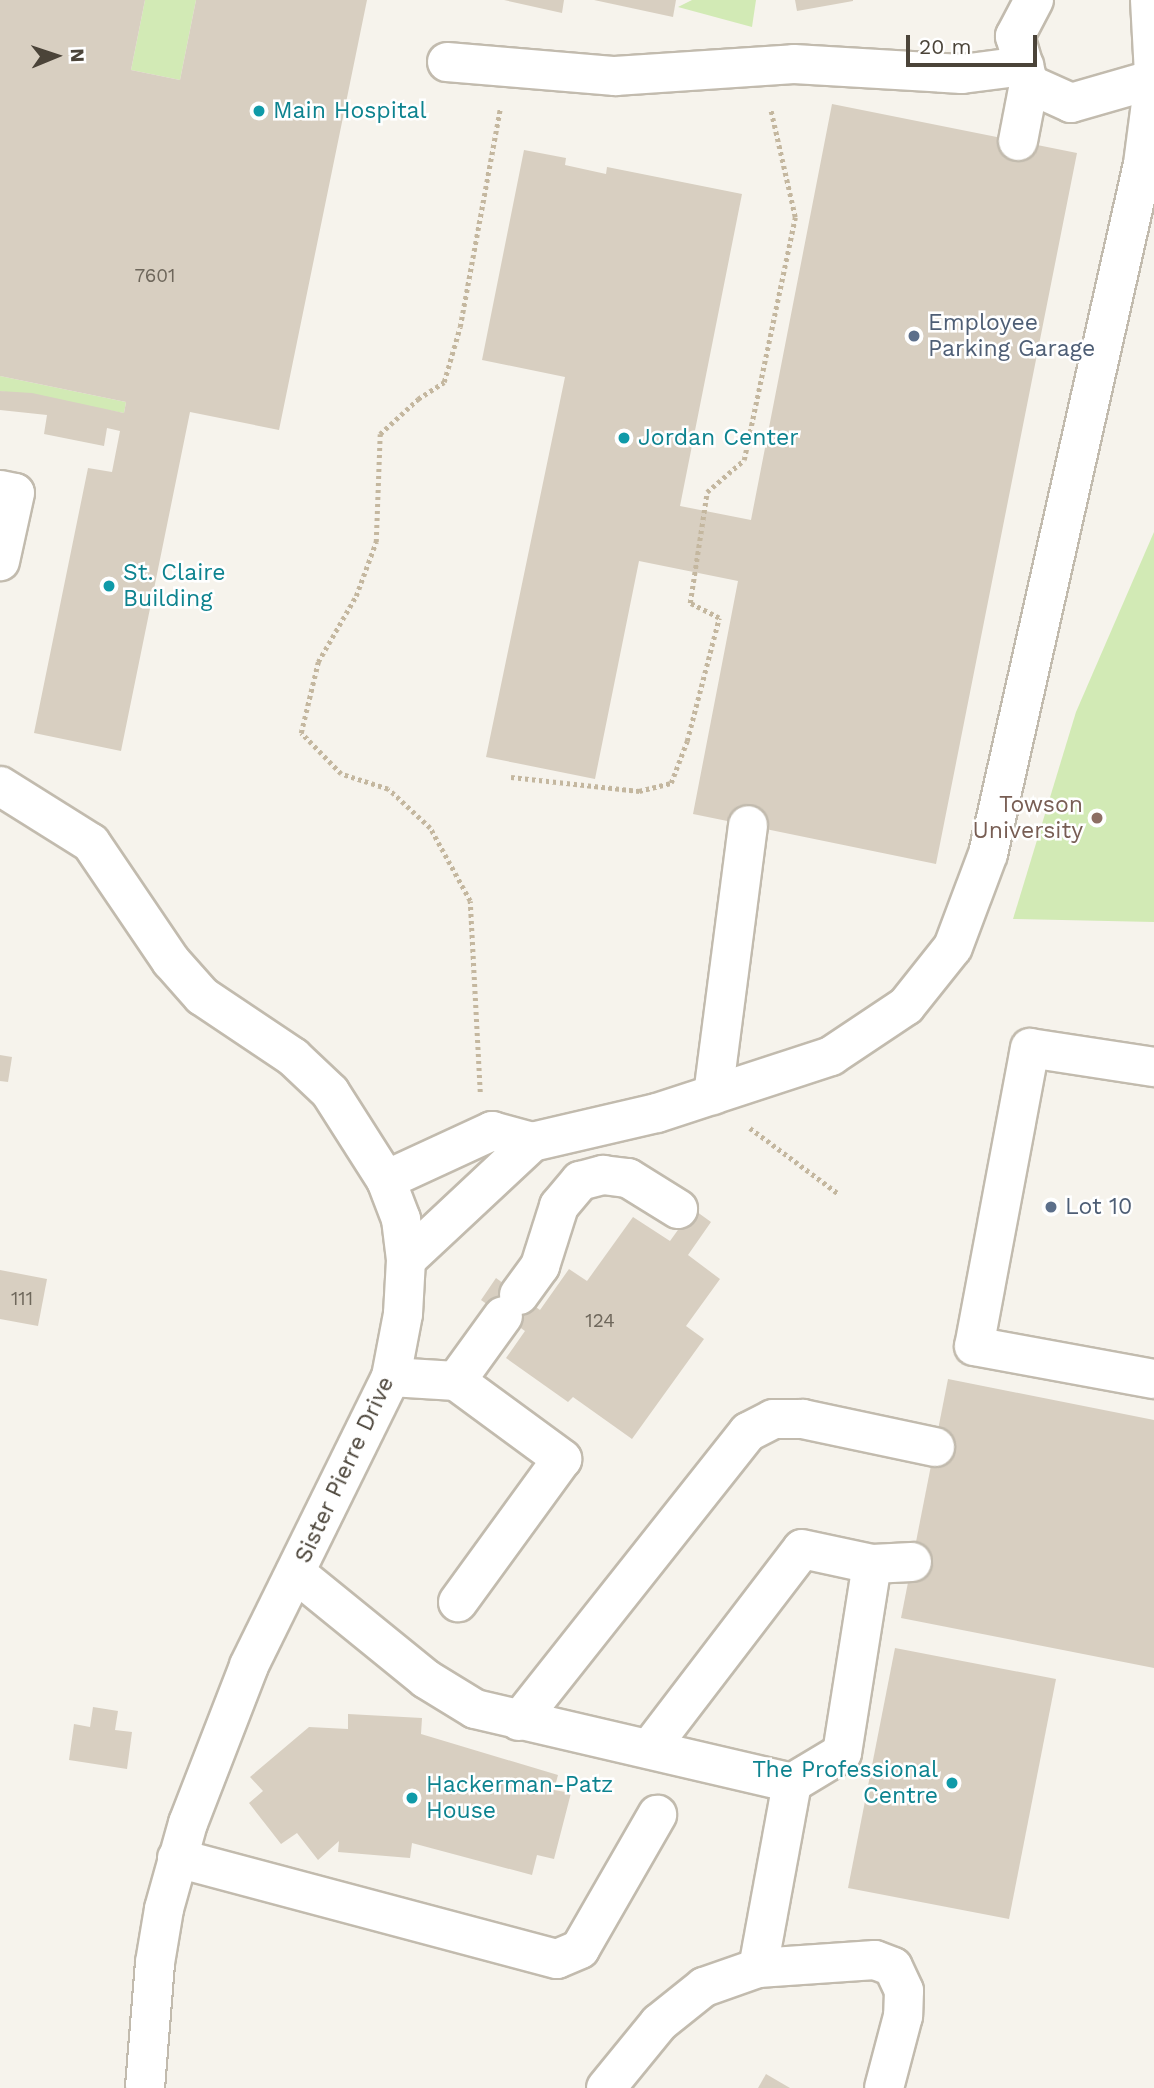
<!DOCTYPE html>
<html>
<head>
<meta charset="utf-8">
<style>
  body { margin:0 }
  #map { position:relative; width:1154px; height:2088px; overflow:hidden; background:#f6f3ec; font-family:"Work Sans",sans-serif }
  div>[style] { position:absolute }
  .green>* { inset:0; background:#d2eab5 }
  .building>* { inset:0; background:#d8cfc1 }
  .path>* { height:4.5px; margin-top:-2.25px; transform-origin:0; background:repeating-linear-gradient(90deg,#c4b79f 0 3.5px,transparent 0 7px) }
  .roads { filter:drop-shadow(2px 0 #c2bbae) drop-shadow(-2px 0 #c2bbae) drop-shadow(0 2px #c2bbae) drop-shadow(0 -2px #c2bbae) }
  .minor>* { height:38px; margin:-19px; padding:0 19px; transform-origin:19px; border-radius:19px; background:#fff }
  .dots>* { width:19px; height:19px; translate:-50% -50%; box-sizing:border-box; border:4px solid #fff; border-radius:50% }
  span { translate:-50% -50%; white-space:nowrap; text-align:center; line-height:1.15; -webkit-text-stroke:5px #fff; paint-order:stroke }
  .number-label { font-size:19px; color:#6e675b }
  .number-label span { -webkit-text-stroke-width:0 }
  .culture-label { font-size:23px; color:#0d838f }
  .left { translate:0 -50%; text-align:left }
  .right { translate:-100% -50%; text-align:right }
  .service-label { font-size:23px; color:#4e5e75 }
  .education-label { font-size:23px; color:#785e54 }
  .street-label { font-size:23px; color:#4b4439 }
  .north { position:absolute; left:21px; top:21px; width:70px; height:70px; -webkit-text-stroke:5px #fff; paint-order:stroke; rotate:88deg; font-size:19px; font-weight:700; line-height:28px; text-align:center; color:#4b4439 }
  .north::after { content:''; display:block; margin:auto; width:24px; height:32px; background:#4b4439; clip-path:polygon(50% 0,100% 100%,50% 72%,0 100%) }
  .scale { position:absolute; left:906px; top:35px; width:131px; height:32px; box-sizing:border-box; border:4px solid #4b4439; border-top:0; padding-left:9px; font-size:21px; line-height:24px; white-space:nowrap; color:#4b4439; -webkit-text-stroke:5px #fff; paint-order:stroke }
</style>
</head>
<body>
<div id="map">
  <div class="green">
    <i style="clip-path:polygon(145px 0,196px 0,180px 80px,131px 70px)"></i>
    <i style="clip-path:polygon(692px 0,756px 0,752px 27px,678px 7px)"></i>
    <i style="clip-path:polygon(0 376px,126px 402px,124px 413px,0 391px)"></i>
    <i style="clip-path:polygon(1154px 532px,1154px 922px,1013px 919px,1076px 712px)"></i>
  </div>
  <div class="building">
    <i style="clip-path:polygon(0 0,145px 0,131px 70px,180px 80px,196px 0,367px 0,279px 430px,190px 412px,121px 751px,34px 733px,88px 468px,112px 472px,120px 431px,107px 428px,104px 446px,44px 434px,47px 415px,0 410px,0 391px,32px 393px,124px 413px,126px 402px,0 376px)"></i>
    <i style="clip-path:polygon(504px 0,564px 0,562px 13px)"></i>
    <i style="clip-path:polygon(594px 0,676px 0,673px 17px)"></i>
    <i style="clip-path:polygon(795px 0,853px 0,853px 1px,797px 11px)"></i>
    <i style="clip-path:polygon(832px 104px,1077px 153px,936px 864px,693px 814px,738px 581px,639px 561px,595px 779px,486px 757px,565px 377px,482px 360px,524px 150px,566px 158px,565px 165px,606px 174px,607px 167px,742px 194px,680px 506px,751px 520px)"></i>
    <i style="clip-path:polygon(0 1055px,12px 1057px,8px 1082px,0 1081px)"></i>
    <i style="clip-path:polygon(693px 1209px,711px 1222px,688px 1255px,720px 1279px,686px 1326px,704px 1339px,632px 1439px,573px 1397px,568px 1402px,506px 1358px,525px 1331px,481px 1300px,496px 1278px,540px 1310px,569px 1269px,587px 1281px,633px 1217px,670px 1241px)"></i>
    <i style="clip-path:polygon(0 1270px,47px 1279px,38px 1326px,0 1319px)"></i>
    <i style="clip-path:polygon(948px 1379px,1154px 1420px,1154px 1668px,901px 1618px)"></i>
    <i style="clip-path:polygon(895px 1648px,1056px 1679px,1009px 1919px,848px 1888px)"></i>
    <i style="clip-path:polygon(93px 1707px,118px 1711px,115px 1730px,132px 1732px,127px 1769px,69px 1760px,74px 1724px,90px 1727px)"></i>
    <i style="clip-path:polygon(348px 1714px,422px 1718px,421px 1734px,558px 1775px,554px 1790px,571px 1793px,554px 1859px,537px 1855px,532px 1875px,412px 1843px,410px 1858px,338px 1852px,339px 1841px,318px 1860px,297px 1833px,281px 1844px,249px 1803px,263px 1791px,250px 1777px,309px 1727px,348px 1729px)"></i>
    <i style="clip-path:polygon(766px 2074px,790px 2088px,758px 2088px)"></i>
  </div>
  <div class="path">
    <i style="left:511px;top:777px;width:129px;rotate:6.2deg"></i>
    <i style="left:639px;top:791px;width:33px;rotate:-14deg"></i>
    <i style="left:671px;top:783px;width:45px;rotate:-69.1deg"></i>
    <i style="left:687px;top:741px;width:127px;rotate:-75.4deg"></i>
    <i style="left:719px;top:618px;width:33px;rotate:-153deg"></i>
    <i style="left:690px;top:603px;width:112px;rotate:-81.3deg"></i>
    <i style="left:707px;top:492px;width:49px;rotate:-40.9deg"></i>
    <i style="left:744px;top:460px;width:248px;rotate:-78.1deg"></i>
    <i style="left:795px;top:217px;width:109px;rotate:-102.8deg"></i>
    <i style="left:480px;top:1092px;width:191px;rotate:-93deg"></i>
    <i style="left:470px;top:901px;width:83px;rotate:-118.7deg"></i>
    <i style="left:430px;top:828px;width:57px;rotate:-137.1deg"></i>
    <i style="left:388px;top:789px;width:49px;rotate:-162.3deg"></i>
    <i style="left:341px;top:774px;width:57px;rotate:-134.3deg"></i>
    <i style="left:301px;top:733px;width:73px;rotate:-76.5deg"></i>
    <i style="left:318px;top:662px;width:76px;rotate:-60.1deg"></i>
    <i style="left:356px;top:596px;width:58px;rotate:-69.7deg"></i>
    <i style="left:376px;top:542px;width:108px;rotate:-87.9deg"></i>
    <i style="left:380px;top:434px;width:52px;rotate:-42.6deg"></i>
    <i style="left:418px;top:399px;width:31px;rotate:-33deg"></i>
    <i style="left:444px;top:382px;width:57px;rotate:-73.8deg"></i>
    <i style="left:460px;top:327px;width:222px;rotate:-79.6deg"></i>
    <i style="left:750px;top:1128px;width:111px;rotate:36.6deg"></i>
  </div>
  <div class="roads">
    <div class="minor">
      <i style="left:1034px;top:0;width:41px;rotate:117.8deg"></i>
      <i style="left:1015px;top:36px;width:50px;rotate:73.7deg"></i>
      <i style="left:1029px;top:84px;width:46px;rotate:24.3deg"></i>
      <i style="left:1071px;top:103px;width:86px;rotate:-16.1deg"></i>
      <i style="left:1150px;top:0;width:73px;rotate:86.9deg"></i>
      <i style="left:447px;top:62px;width:169px;rotate:4.8deg"></i>
      <i style="left:615px;top:76px;width:179px;rotate:-3.8deg"></i>
      <i style="left:794px;top:64px;width:168px;rotate:3.4deg"></i>
      <i style="left:962px;top:74px;width:63px;rotate:-7.4deg"></i>
      <i style="left:1018px;top:141px;width:58px;rotate:-79.1deg"></i>
      <i style="left:0;top:490px;width:15px;rotate:11deg"></i>
      <i style="left:15px;top:493px;width:70px;rotate:102.4deg"></i>
      <i style="left:0;top:786px;width:107px;rotate:32.1deg"></i>
      <i style="left:91px;top:843px;width:143px;rotate:55.9deg"></i>
      <i style="left:171px;top:961px;width:47px;rotate:48.5deg"></i>
      <i style="left:202px;top:996px;width:110px;rotate:33.8deg"></i>
      <i style="left:293px;top:1057px;width:51px;rotate:43.4deg"></i>
      <i style="left:330px;top:1092px;width:104px;rotate:57.5deg"></i>
      <i style="left:386px;top:1180px;width:42px;rotate:69deg"></i>
      <i style="left:401px;top:1219px;width:41px;rotate:83deg"></i>
      <i style="left:406px;top:1260px;width:54px;rotate:93.2deg"></i>
      <i style="left:403px;top:1314px;width:64px;rotate:100.8deg"></i>
      <i style="left:391px;top:1377px;width:322px;rotate:116.2deg"></i>
      <i style="left:249px;top:1666px;width:168px;rotate:111.2deg"></i>
      <i style="left:188px;top:1823px;width:89px;rotate:105.6deg"></i>
      <i style="left:164px;top:1909px;width:55px;rotate:99.5deg"></i>
      <i style="left:155px;top:1963px;width:125px;rotate:94.6deg"></i>
      <i style="left:1154px;top:1067px;width:125px;rotate:-171.3deg"></i>
      <i style="left:1030px;top:1048px;width:303px;rotate:100.6deg"></i>
      <i style="left:974px;top:1346px;width:183px;rotate:10.4deg"></i>
      <i style="left:713px;top:1095px;width:272px;rotate:-82.6deg"></i>
      <i style="left:386px;top:1180px;width:117px;rotate:-24.8deg"></i>
      <i style="left:492px;top:1131px;width:41px;rotate:15.4deg"></i>
      <i style="left:532px;top:1142px;width:128px;rotate:-13.1deg"></i>
      <i style="left:657px;top:1113px;width:183px;rotate:-18.1deg"></i>
      <i style="left:831px;top:1056px;width:90px;rotate:-33.7deg"></i>
      <i style="left:906px;top:1006px;width:75px;rotate:-51.5deg"></i>
      <i style="left:953px;top:947px;width:99px;rotate:-69.4deg"></i>
      <i style="left:988px;top:854px;width:707px;rotate:-77.34deg"></i>
      <i style="left:1143px;top:164px;width:84px;rotate:-82.5deg"></i>
      <i style="left:406px;top:1260px;width:173px;rotate:-43.1deg"></i>
      <i style="left:519px;top:1295px;width:36px;rotate:-54deg"></i>
      <i style="left:540px;top:1266px;width:63px;rotate:-72.4deg"></i>
      <i style="left:559px;top:1206px;width:33px;rotate:-50deg"></i>
      <i style="left:580px;top:1181px;width:24px;rotate:-15deg"></i>
      <i style="left:603px;top:1175px;width:25px;rotate:7deg"></i>
      <i style="left:628px;top:1178px;width:59px;rotate:31.8deg"></i>
      <i style="left:391px;top:1377px;width:65px;rotate:3.5deg"></i>
      <i style="left:456px;top:1381px;width:132px;rotate:36.3deg"></i>
      <i style="left:562px;top:1459px;width:177px;rotate:126deg"></i>
      <i style="left:456px;top:1381px;width:80px;rotate:-54.1deg"></i>
      <i style="left:872px;top:1564px;width:40px;rotate:-2.9deg"></i>
      <i style="left:297px;top:1574px;width:166px;rotate:39.1deg"></i>
      <i style="left:426px;top:1679px;width:57px;rotate:31.5deg"></i>
      <i style="left:475px;top:1709px;width:326px;rotate:13.1deg"></i>
      <i style="left:519px;top:1721px;width:369px;rotate:-51.6deg"></i>
      <i style="left:748px;top:1432px;width:28px;rotate:-27deg"></i>
      <i style="left:773px;top:1419px;width:30px"></i>
      <i style="left:803px;top:1419px;width:135px;rotate:12deg"></i>
      <i style="left:650px;top:1748px;width:250px;rotate:-52.6deg"></i>
      <i style="left:802px;top:1549px;width:72px;rotate:12.1deg"></i>
      <i style="left:872px;top:1564px;width:191px;rotate:99deg"></i>
      <i style="left:842px;top:1753px;width:58px;rotate:149deg"></i>
      <i style="left:792px;top:1783px;width:188px;rotate:100.4deg"></i>
      <i style="left:177px;top:1858px;width:393px;rotate:14.9deg"></i>
      <i style="left:557px;top:1959px;width:25px;rotate:-23deg"></i>
      <i style="left:580px;top:1949px;width:155px;rotate:-60.1deg"></i>
      <i style="left:606px;top:2088px;width:84px;rotate:-50.8deg"></i>
      <i style="left:659px;top:2023px;width:58px;rotate:-38.7deg"></i>
      <i style="left:704px;top:1987px;width:57px;rotate:-19.4deg"></i>
      <i style="left:758px;top:1968px;width:117px;rotate:-3.9deg"></i>
      <i style="left:875px;top:1960px;width:19px;rotate:21deg"></i>
      <i style="left:893px;top:1967px;width:26px;rotate:65deg"></i>
      <i style="left:904px;top:1991px;width:25px;rotate:92deg"></i>
      <i style="left:903px;top:2016px;width:74px;rotate:104.8deg"></i>
    </div>
  </div>
  <div class="dots">
    <i style="left:259px;top:111px;background:#0f9aa8"></i>
    <i style="left:914px;top:336px;background:#5c6f8a"></i>
    <i style="left:624px;top:438px;background:#0f9aa8"></i>
    <i style="left:109px;top:586px;background:#0f9aa8"></i>
    <i style="left:1097px;top:818px;background:#8d6e63"></i>
    <i style="left:1051px;top:1207px;background:#5c6f8a"></i>
    <i style="left:952px;top:1783px;background:#0f9aa8"></i>
    <i style="left:412px;top:1798px;background:#0f9aa8"></i>
  </div>
  <div class="number-label">
    <span style="left:155px;top:276px">7601</span>
    <span style="left:22px;top:1299px">111</span>
    <span style="left:600px;top:1321px">124</span>
  </div>
  <div class="culture-label">
    <span class="left" style="left:273px;top:111px">Main Hospital</span>
    <span class="left" style="left:638px;top:438px">Jordan Center</span>
    <span class="left" style="left:123px;top:586px">St. Claire<br>Building</span>
    <span class="right" style="left:938px;top:1783px">The Professional<br>Centre</span>
    <span class="left" style="left:426px;top:1798px">Hackerman-Patz<br>House</span>
  </div>
  <div class="service-label">
    <span class="left" style="left:928px;top:336px">Employee<br>Parking Garage</span>
    <span class="left" style="left:1065px;top:1207px">Lot 10</span>
  </div>
  <div class="education-label">
    <span class="right" style="left:1083px;top:818px">Towson<br>University</span>
  </div>
  <div class="street-label">
    <span style="left:345px;top:1470px;rotate:-65deg">Sister Pierre Drive</span>
  </div>
  <div class="north">N</div>
  <div class="scale">20 m</div>
</div>
</body>
</html>
